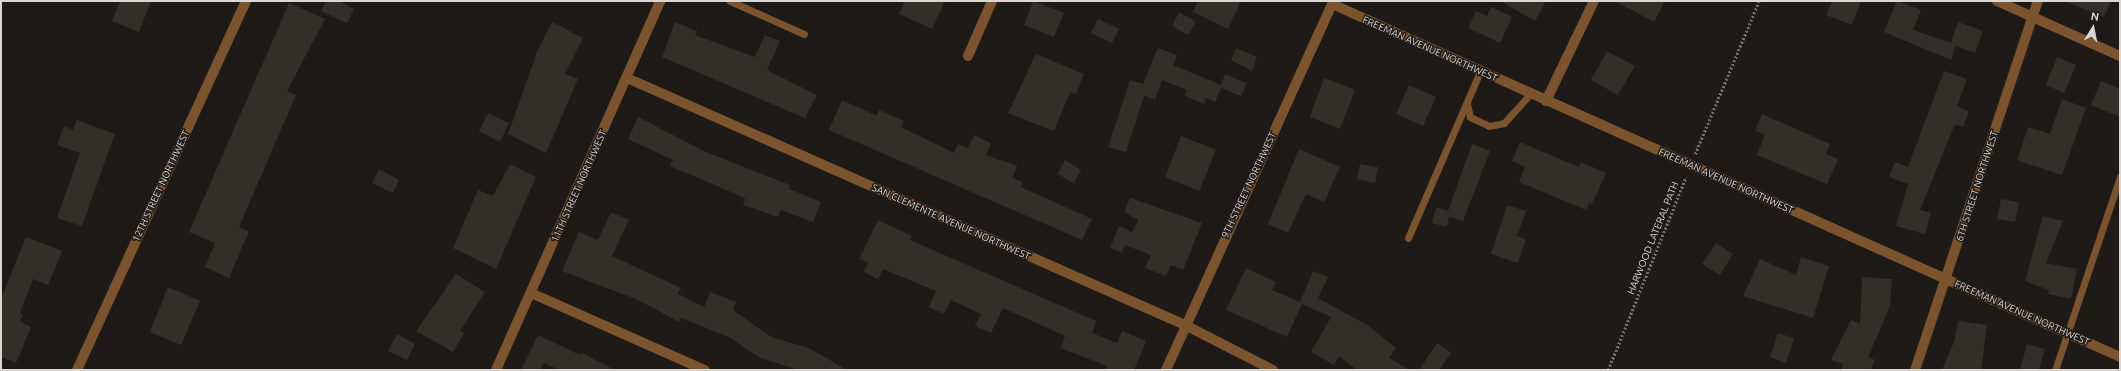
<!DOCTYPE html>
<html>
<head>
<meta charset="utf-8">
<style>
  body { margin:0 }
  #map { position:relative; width:2121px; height:371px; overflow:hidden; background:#1e1a17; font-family:Ubuntu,sans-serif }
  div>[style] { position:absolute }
  .building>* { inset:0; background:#322e2a }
  .path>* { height:2.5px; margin-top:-1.25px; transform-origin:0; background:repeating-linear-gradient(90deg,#74716e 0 2px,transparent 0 4px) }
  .service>* { height:7px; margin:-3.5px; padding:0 3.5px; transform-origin:3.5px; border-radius:3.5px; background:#7b542e }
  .minor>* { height:10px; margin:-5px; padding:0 5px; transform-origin:5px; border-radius:5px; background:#7b542e }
  .tertiary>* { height:10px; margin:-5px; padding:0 5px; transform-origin:5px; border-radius:5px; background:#7b542e }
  span { translate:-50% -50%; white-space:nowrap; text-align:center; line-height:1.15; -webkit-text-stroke:3px #1e1a17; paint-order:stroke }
  .street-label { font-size:10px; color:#d9d6d4 }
  .frame { position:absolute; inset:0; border:2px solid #d9d6d4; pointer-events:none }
  .north { position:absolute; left:2073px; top:8px; width:40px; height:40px; -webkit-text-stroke:3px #1e1a17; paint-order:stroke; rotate:10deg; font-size:11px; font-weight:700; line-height:16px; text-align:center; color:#d9d6d4 }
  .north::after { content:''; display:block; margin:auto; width:14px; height:18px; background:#d9d6d4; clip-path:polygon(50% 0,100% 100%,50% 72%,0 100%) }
</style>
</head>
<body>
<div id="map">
  <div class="building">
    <i style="clip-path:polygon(120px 1px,151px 1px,139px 32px,112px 21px)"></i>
    <i style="clip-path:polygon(326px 1px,339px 1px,354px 9px,347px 23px,321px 11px)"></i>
    <i style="clip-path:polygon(905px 1px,945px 1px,932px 29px,899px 14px)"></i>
    <i style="clip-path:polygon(1033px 1px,1064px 13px,1054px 37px,1024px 25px)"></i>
    <i style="clip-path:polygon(1198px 1px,1241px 1px,1228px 29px,1193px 12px)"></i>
    <i style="clip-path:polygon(1500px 1px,1546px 1px,1535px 21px)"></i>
    <i style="clip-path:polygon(1615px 1px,1665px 1px,1654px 22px)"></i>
    <i style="clip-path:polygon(1832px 1px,1861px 1px,1852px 25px,1826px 15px)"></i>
    <i style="clip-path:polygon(1897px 1px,1921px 10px,1913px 30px,1951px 43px,1958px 22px,1983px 31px,1975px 53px,1956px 46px,1951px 60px,1884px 32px)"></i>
    <i style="clip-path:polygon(2064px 1px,2111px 1px,2104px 17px)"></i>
    <i style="clip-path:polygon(289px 3px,325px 19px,287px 91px,296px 95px,239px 227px,249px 231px,229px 278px,205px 267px,215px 243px,189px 232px)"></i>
    <i style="clip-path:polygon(1491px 7px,1512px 17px,1500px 43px,1468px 28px,1476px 11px,1487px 16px)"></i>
    <i style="clip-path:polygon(1179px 12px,1196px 22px,1188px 35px,1172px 26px)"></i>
    <i style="clip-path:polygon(1098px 19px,1119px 29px,1112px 43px,1091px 33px)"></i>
    <i style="clip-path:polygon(552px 22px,583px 38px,565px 74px,578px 79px,546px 153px,508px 134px,537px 52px)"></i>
    <i style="clip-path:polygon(675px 22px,697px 31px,695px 35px,755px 57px,765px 35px,780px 41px,767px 70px,817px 95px,805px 118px,662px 57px)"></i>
    <i style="clip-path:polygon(1158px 48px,1177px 55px,1173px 65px,1221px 85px,1225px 74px,1247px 83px,1241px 96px,1221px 88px,1215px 102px,1206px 98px,1204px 104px,1185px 96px,1187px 90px,1162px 80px,1155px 100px,1144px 96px,1126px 152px,1108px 147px,1130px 80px,1143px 84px)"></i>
    <i style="clip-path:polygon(1236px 48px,1257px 57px,1252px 71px,1231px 60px)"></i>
    <i style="clip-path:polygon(1607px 51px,1635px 66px,1618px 95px,1591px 80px)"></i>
    <i style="clip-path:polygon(1036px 54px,1084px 74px,1076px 94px,1070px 92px,1054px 131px,1008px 113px)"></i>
    <i style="clip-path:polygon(2057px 57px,2076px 65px,2064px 93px,2046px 85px)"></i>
    <i style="clip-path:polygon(1944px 71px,1967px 79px,1957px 106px,1969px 111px,1963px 127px,1955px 124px,1920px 210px,1931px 213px,1925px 234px,1896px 226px,1908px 184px,1889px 177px,1895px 162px,1908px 167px)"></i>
    <i style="clip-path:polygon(1324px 78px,1355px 90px,1340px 129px,1310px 117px)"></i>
    <i style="clip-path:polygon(2101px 81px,2120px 89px,2120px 117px,2091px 105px)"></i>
    <i style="clip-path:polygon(1409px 85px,1436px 97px,1423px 126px,1396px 114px)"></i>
    <i style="clip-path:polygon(2062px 99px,2086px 108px,2062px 175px,2017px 160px,2028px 127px,2050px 134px)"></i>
    <i style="clip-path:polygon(842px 100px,877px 116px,879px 110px,904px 121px,901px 127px,954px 153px,958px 144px,968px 148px,974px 135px,991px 143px,986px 155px,1017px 166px,1012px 178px,1023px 182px,1021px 187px,1092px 219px,1082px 240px,829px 130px)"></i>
    <i style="clip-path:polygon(488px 113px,509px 123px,500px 142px,479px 131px)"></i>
    <i style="clip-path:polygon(1762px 114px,1830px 144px,1826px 154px,1838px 159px,1827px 184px,1757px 155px,1765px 134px,1755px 131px)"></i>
    <i style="clip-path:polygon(638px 117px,706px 152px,790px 185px,789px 189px,821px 202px,813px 222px,781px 210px,778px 217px,743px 205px,745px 198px,670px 166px,673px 160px,628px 139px)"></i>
    <i style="clip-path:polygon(77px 120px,115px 134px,82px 226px,57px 218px,80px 153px,57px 145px,64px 126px,73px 130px)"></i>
    <i style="clip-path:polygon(1181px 136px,1216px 150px,1199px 191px,1165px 177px)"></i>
    <i style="clip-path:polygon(1520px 142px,1579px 167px,1581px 162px,1606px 173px,1592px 204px,1589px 203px,1586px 210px,1519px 182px,1525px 167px,1512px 161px)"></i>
    <i style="clip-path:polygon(1472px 144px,1490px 151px,1463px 221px,1449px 217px,1447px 227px,1432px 223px,1436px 207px,1448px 211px)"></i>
    <i style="clip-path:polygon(1299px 149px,1340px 167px,1324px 202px,1306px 194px,1288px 233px,1268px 224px)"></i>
    <i style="clip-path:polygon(1065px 160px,1081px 170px,1074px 183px,1057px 174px)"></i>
    <i style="clip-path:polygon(510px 164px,536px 177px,496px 269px,453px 248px,478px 190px,493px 196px)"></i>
    <i style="clip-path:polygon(1360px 164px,1378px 167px,1375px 183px,1357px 179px)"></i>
    <i style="clip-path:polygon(379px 169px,399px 180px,393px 193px,372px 183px)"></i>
    <i style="clip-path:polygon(1130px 198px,1202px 223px,1183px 270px,1171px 265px,1166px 276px,1145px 268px,1151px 255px,1125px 245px,1122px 253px,1110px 248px,1119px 226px,1132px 232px,1138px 220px,1124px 212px)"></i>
    <i style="clip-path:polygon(2001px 199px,2019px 202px,2015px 222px,1997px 219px)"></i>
    <i style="clip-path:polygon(1507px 205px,1526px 211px,1517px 236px,1526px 239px,1518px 263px,1491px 254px)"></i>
    <i style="clip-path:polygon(611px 212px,629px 220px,612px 256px,681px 288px,678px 294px,704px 307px,710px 292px,736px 302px,733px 310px,771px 337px,809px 348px,847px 370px,799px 370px,760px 358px,729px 337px,681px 318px,679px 322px,636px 299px,562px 271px,579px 232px,598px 240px)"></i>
    <i style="clip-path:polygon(2043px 216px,2063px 221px,2046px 263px,2077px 269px,2071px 299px,2048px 294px,2049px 290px,2025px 281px)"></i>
    <i style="clip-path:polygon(878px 220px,912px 236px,910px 240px,1096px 321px,1092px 333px,1117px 343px,1122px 331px,1146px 341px,1134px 370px,1105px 370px,1107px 366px,1061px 348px,1065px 336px,1003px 308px,991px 333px,975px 326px,981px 314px,951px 300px,944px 314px,929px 307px,936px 291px,883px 269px,878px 279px,864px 272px,868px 263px,859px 259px)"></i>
    <i style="clip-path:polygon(26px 237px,62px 251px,48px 285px,33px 279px,20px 313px,23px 314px,20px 322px,31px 327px,16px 363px,1px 357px,1px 299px)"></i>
    <i style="clip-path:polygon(1716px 243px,1733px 254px,1720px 275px,1702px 264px)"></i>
    <i style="clip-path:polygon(1801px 257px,1829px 266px,1813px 318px,1743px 296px,1760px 259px,1796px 275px)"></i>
    <i style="clip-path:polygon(1246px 268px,1276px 282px,1272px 290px,1300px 302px,1313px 271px,1328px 277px,1318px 298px,1367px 325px,1396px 348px,1389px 358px,1410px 370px,1357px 370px,1339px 356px,1334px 365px,1311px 352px,1331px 317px,1302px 304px,1287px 337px,1226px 310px)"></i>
    <i style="clip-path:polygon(456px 274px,485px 292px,460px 331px,464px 333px,453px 352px,416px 331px)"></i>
    <i style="clip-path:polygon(1862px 277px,1892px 279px,1890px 306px,1868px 357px,1875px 360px,1871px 370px,1841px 370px,1843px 364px,1831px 360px,1851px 320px,1860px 324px)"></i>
    <i style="clip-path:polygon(168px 287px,200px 301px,181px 345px,150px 332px)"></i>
    <i style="clip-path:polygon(1958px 321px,1987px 325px,1981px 370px,1942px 370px,1954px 342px)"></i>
    <i style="clip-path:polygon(1778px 333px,1794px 338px,1786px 363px,1770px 357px)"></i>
    <i style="clip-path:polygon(397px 334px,415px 344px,407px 360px,388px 351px)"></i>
    <i style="clip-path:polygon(538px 335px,580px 355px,582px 353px,615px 370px,559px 370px,544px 363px,540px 370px,521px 370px)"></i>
    <i style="clip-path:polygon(1437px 343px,1451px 353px,1439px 370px,1419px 370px)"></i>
    <i style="clip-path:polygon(2027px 344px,2045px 349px,2039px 370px,2020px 370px)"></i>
  </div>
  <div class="path">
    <i style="left:1695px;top:154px;width:166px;rotate:-67.3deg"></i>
    <i style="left:1608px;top:370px;width:208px;rotate:-68deg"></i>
  </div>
  <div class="service">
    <i style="left:730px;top:1px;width:81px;rotate:24deg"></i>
    <i style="left:1467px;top:104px;width:13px;rotate:77deg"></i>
    <i style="left:1470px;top:117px;width:21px;rotate:25deg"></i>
    <i style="left:1489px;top:126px;width:15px;rotate:-11deg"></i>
    <i style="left:1504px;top:123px;width:39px;rotate:-48deg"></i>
    <i style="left:1408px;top:238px;width:181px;rotate:-66.6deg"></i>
    <i style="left:2055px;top:370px;width:204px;rotate:-71.4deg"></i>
  </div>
  <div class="minor">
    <i style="left:1997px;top:1px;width:135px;rotate:24.1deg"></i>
    <i style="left:1332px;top:4px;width:863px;rotate:24.13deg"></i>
    <i style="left:968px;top:56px;width:60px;rotate:-66.4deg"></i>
    <i style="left:627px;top:78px;width:610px;rotate:23.88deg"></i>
    <i style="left:1185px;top:325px;width:99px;rotate:27.1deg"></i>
    <i style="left:1546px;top:101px;width:111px;rotate:-64.4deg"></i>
    <i style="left:531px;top:293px;width:190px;rotate:23.9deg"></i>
    <i style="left:496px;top:370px;width:404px;rotate:-66deg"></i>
    <i style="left:1166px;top:370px;width:405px;rotate:-65.6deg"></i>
    <i style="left:1915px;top:370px;width:389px;rotate:-71.6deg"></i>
  </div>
  <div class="tertiary">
    <i style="left:77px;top:370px;width:406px;rotate:-65.4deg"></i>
  </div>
  <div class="street-label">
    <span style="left:1430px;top:49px;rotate:24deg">FREEMAN AVENUE NORTHWEST</span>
    <span style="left:1726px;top:181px;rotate:24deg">FREEMAN AVENUE NORTHWEST</span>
    <span style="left:1249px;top:185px;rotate:-65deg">9TH STREET NORTHWEST</span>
    <span style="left:161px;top:186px;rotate:-65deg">12TH STREET NORTHWEST</span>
    <span style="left:579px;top:186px;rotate:-66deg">11TH STREET NORTHWEST</span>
    <span style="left:1977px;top:186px;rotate:-72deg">6TH STREET NORTHWEST</span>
    <span style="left:951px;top:222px;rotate:24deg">SAN CLEMENTE AVENUE NORTHWEST</span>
    <span style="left:1653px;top:238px;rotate:-68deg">HARWOOD LATERAL PATH</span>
    <span style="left:2022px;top:313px;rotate:24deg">FREEMAN AVENUE NORTHWEST</span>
  </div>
  <div class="frame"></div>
  <div class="north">N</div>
</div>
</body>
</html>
